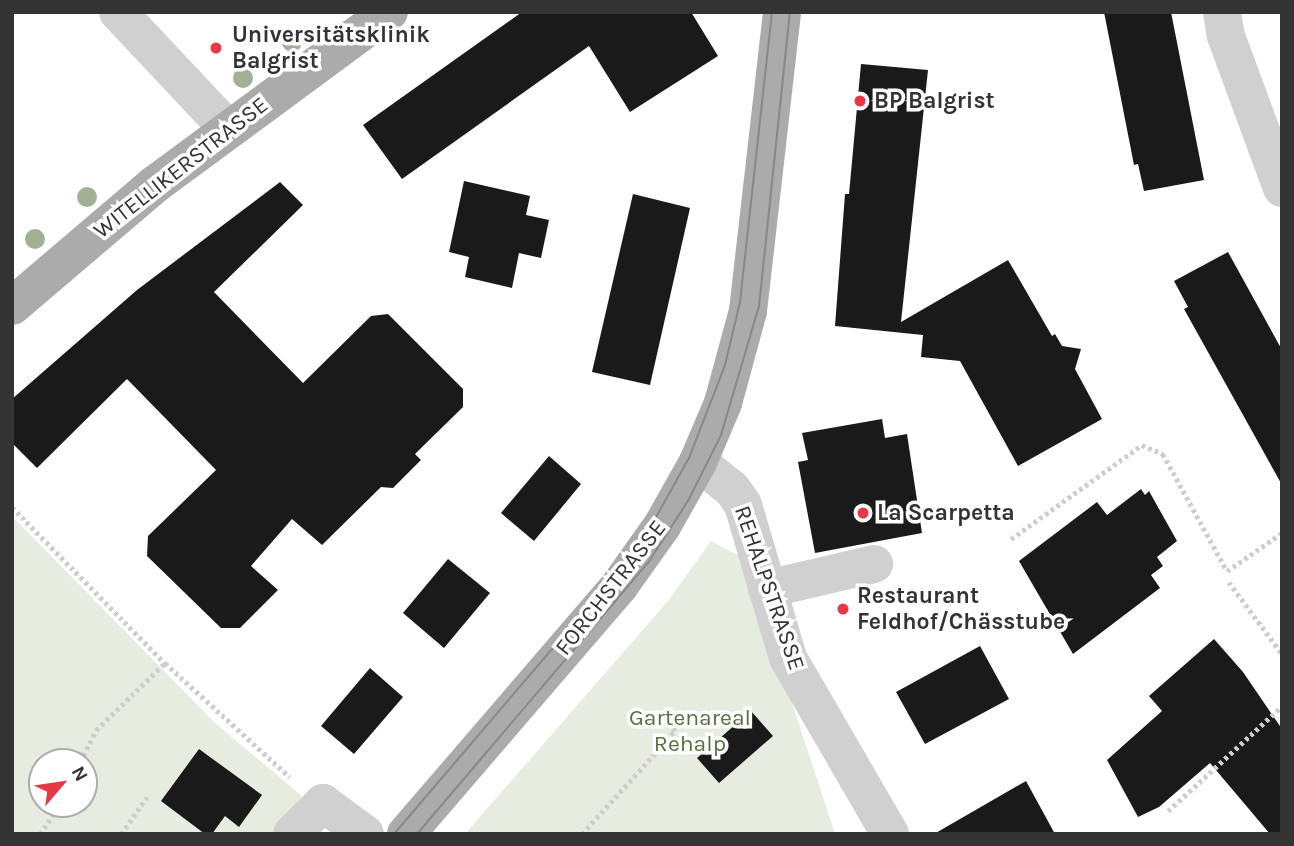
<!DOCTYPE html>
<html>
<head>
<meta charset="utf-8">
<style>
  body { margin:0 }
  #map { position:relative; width:1294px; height:846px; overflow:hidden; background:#fff; font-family:Karla,sans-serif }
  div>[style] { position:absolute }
  .green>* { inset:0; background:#e6ecdf }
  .building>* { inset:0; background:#1a1a1a }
  .path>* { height:4.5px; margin-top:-2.25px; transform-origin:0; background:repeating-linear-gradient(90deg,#cdcdcd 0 3.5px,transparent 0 7px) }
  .minor>* { height:38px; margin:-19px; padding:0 19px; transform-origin:19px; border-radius:19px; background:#d0d0d0 }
  .major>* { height:38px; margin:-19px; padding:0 19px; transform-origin:19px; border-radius:19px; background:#ababab }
  .tram>* { height:2px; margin:-1px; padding:0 1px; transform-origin:1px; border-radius:1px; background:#888 }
  .trees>* { width:20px; height:20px; margin:-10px; border-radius:50%; background:#a2b095 }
  .dots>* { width:19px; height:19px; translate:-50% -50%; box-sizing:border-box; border:4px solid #fff; border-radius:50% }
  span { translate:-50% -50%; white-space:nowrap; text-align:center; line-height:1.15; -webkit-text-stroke:7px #fff; paint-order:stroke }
  .poi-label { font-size:23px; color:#333; font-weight:700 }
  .left { translate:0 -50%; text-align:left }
  .street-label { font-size:23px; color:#333 }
  .park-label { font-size:23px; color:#56703f }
  .frame { position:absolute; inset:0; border:14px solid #333; pointer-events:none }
  .north { position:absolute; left:28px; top:748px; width:70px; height:70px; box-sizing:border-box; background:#fff; border:2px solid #adadad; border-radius:50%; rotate:61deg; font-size:19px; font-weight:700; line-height:28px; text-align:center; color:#333 }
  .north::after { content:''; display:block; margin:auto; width:24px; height:32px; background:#e63946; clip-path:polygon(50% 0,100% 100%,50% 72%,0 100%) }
</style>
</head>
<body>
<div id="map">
  <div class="green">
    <i style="clip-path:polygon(evenodd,12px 516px,215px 723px,302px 796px,272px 834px,12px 834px,12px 516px,42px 762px,84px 762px,84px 804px,42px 804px,42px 762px)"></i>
    <i style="clip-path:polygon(711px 541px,745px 559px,835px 834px,465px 834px,668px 601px)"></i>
  </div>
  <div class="building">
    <i style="clip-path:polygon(522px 12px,691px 12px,718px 56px,630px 112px,589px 46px,402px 179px,363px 125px)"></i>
    <i style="clip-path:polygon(1104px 12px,1171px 12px,1204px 180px,1144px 191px,1138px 164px,1134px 165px)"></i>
    <i style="clip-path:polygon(861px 64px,928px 70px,901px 322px,1008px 260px,1052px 336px,1055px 334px,1062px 346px,1081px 349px,1075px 369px,1102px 419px,1018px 466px,960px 361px,921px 357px,923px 335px,835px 326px,845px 194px,849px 194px)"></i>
    <i style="clip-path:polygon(464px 181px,530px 196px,526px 215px,549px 220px,541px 258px,519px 253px,512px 288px,465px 277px,469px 257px,449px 252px)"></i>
    <i style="clip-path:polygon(280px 182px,303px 205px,214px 292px,303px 383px,371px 316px,388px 314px,463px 389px,463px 407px,415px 454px,421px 460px,393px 488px,381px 487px,322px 545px,292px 519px,251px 566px,278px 590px,240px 628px,221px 628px,147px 556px,148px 536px,216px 470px,127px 379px,37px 468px,12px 443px,12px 399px,137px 290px)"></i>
    <i style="clip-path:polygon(633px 194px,690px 208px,650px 385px,592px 372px)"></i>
    <i style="clip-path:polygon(1228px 252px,1282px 350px,1282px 485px,1184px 309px,1188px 307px,1174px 281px)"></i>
    <i style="clip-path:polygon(882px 419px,885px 438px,907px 434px,922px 533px,815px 553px,798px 462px,808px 460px,802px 433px)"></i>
    <i style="clip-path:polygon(549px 456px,581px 484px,534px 541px,501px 513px)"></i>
    <i style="clip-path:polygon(1141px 489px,1145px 495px,1149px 491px,1177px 541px,1157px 557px,1163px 566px,1151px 575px,1160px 588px,1073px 654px,1019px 561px,1097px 502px,1107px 515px)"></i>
    <i style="clip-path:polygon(448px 559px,490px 593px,444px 648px,403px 613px)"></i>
    <i style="clip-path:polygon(1214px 639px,1243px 672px,1282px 729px,1282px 834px,1270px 834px,1210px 763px,1159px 807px,1138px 817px,1107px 760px,1162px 711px,1149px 696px)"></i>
    <i style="clip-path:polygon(980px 646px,1009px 699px,925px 744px,896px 692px)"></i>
    <i style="clip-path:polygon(370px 668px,403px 697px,354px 754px,321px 726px)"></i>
    <i style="clip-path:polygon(751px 711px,773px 736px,719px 783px,697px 758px)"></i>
    <i style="clip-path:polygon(199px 749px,262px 795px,239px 827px,225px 816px,212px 834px,205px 834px,161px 801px)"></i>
    <i style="clip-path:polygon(1026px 781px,1055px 834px,934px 834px)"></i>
  </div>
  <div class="path">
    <i style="left:12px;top:507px;width:219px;rotate:45.6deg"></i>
    <i style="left:165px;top:663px;width:169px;rotate:42.4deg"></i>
    <i style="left:1011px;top:539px;width:161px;rotate:-35.7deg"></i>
    <i style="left:1142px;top:445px;width:23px;rotate:23deg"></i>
    <i style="left:1163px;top:454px;width:133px;rotate:61.3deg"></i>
    <i style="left:1227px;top:571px;width:67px;rotate:-34.6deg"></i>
    <i style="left:1229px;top:582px;width:89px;rotate:53.6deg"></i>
    <i style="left:80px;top:762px;width:36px;rotate:-63deg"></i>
    <i style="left:96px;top:730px;width:96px;rotate:-44.2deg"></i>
    <i style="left:1168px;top:811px;width:155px;rotate:-42.6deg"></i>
    <i style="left:40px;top:834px;width:36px;rotate:-56deg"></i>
    <i style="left:121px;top:834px;width:45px;rotate:-54.9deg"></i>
    <i style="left:582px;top:834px;width:139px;rotate:-47.9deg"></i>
    <i style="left:675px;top:731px;width:23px;rotate:-137deg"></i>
  </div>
  <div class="minor">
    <i style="left:118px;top:12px;width:161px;rotate:46.8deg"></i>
    <i style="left:1222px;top:12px;width:24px;rotate:81deg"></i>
    <i style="left:1226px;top:36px;width:162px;rotate:69.8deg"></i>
    <i style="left:698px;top:462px;width:43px;rotate:38.5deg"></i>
    <i style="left:732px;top:489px;width:19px;rotate:55deg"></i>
    <i style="left:743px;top:505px;width:159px;rotate:73.6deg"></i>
    <i style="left:788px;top:658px;width:203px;rotate:59.9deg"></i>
    <i style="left:767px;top:589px;width:110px;rotate:-13.2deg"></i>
    <i style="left:292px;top:834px;width:44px;rotate:-45deg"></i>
    <i style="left:323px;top:803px;width:52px;rotate:36.4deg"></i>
  </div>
  <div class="major">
    <i style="left:12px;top:306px;width:187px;rotate:-40.4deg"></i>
    <i style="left:154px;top:185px;width:292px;rotate:-36.4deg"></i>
    <i style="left:406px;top:834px;width:328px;rotate:-49.3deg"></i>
    <i style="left:620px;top:585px;width:72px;rotate:-54.6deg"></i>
    <i style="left:662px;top:526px;width:73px;rotate:-60.6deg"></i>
    <i style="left:698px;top:462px;width:64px;rotate:-67deg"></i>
    <i style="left:723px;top:403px;width:95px;rotate:-74.8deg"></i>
    <i style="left:748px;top:311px;width:301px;rotate:-83.5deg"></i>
  </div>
  <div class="tram">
    <i style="left:394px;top:834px;width:337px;rotate:-49.5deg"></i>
    <i style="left:613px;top:578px;width:72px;rotate:-54.6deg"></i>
    <i style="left:655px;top:519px;width:70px;rotate:-60.9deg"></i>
    <i style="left:689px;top:458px;width:100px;rotate:-68.8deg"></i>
    <i style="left:725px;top:365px;width:65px;rotate:-76.6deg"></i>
    <i style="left:740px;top:302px;width:292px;rotate:-83.7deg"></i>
    <i style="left:417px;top:834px;width:356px;rotate:-49.6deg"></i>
    <i style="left:648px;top:563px;width:74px;rotate:-57.2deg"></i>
    <i style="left:688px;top:501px;width:74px;rotate:-63.4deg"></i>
    <i style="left:721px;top:435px;width:134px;rotate:-73.6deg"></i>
    <i style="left:759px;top:306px;width:296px;rotate:-84deg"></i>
  </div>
  <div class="trees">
    <i style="left:292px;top:42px"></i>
    <i style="left:243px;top:78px"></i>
    <i style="left:87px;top:197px"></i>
    <i style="left:35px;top:239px"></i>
  </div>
  <div class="dots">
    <i style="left:216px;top:48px;background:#e63946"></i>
    <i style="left:860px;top:101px;background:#e63946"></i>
    <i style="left:863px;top:513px;background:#e63946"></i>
    <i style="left:843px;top:609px;background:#e63946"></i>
  </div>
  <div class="poi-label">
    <span class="left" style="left:232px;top:48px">Universitätsklinik<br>Balgrist</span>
    <span class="left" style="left:874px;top:101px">BP Balgrist</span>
    <span class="left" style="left:877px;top:513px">La Scarpetta</span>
    <span class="left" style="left:857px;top:609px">Restaurant<br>Feldhof/Chässtube</span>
  </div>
  <div class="street-label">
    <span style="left:181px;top:168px;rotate:-38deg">WITELLIKERSTRASSE</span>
    <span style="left:611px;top:588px;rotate:-52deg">FORCHSTRASSE</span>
    <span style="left:769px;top:588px;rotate:71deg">REHALPSTRASSE</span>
  </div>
  <div class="park-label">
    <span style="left:690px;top:731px">Gartenareal<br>Rehalp</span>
  </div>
  <div class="frame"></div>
  <div class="north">N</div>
</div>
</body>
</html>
